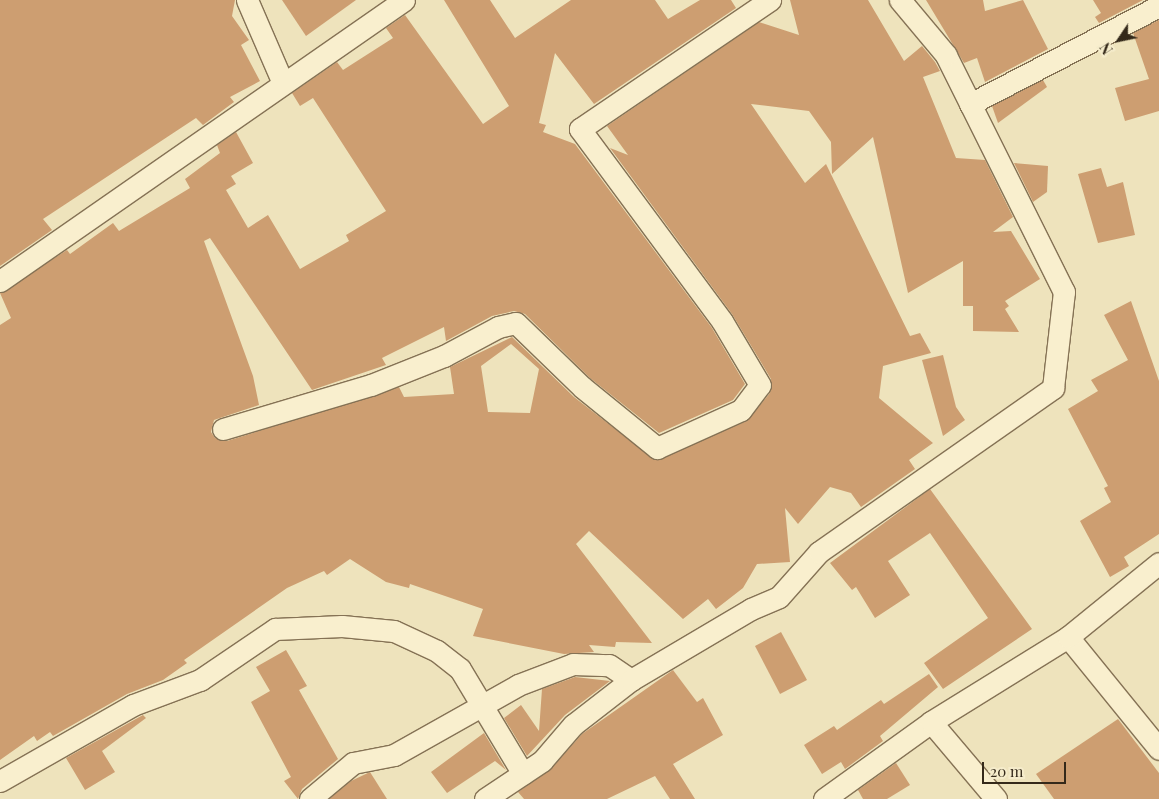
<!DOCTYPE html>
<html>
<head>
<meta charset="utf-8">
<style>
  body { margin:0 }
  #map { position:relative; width:1159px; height:799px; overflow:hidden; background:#eee3bc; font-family:"Playfair Display",serif }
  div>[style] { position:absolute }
  .building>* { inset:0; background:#cd9e71 }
  .roads { filter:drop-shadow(1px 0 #857255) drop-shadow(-1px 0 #857255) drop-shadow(0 1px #857255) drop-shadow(0 -1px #857255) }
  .street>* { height:21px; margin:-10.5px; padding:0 10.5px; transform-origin:10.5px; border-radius:10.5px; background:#f9efce }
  span { translate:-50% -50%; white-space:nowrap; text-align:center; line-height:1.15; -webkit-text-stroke:4.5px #f5eccb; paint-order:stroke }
  .north { position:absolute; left:1094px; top:15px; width:50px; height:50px; -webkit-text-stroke:4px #f5eccb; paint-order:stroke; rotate:236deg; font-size:14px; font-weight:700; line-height:20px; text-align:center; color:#34291a }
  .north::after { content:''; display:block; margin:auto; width:18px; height:22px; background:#34291a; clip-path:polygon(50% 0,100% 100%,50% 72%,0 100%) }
  .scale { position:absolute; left:982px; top:762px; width:84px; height:22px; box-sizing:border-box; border:2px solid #34291a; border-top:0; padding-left:6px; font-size:15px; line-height:18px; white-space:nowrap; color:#34291a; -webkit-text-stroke:4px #f5eccb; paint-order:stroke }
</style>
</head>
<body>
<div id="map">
  <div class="building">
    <i style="clip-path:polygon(0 0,235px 0,232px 16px,249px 40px,241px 45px,260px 81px,230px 97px,234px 102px,203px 125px,196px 118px,43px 219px,52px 230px,0 266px)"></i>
    <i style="clip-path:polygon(282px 0,356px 0,306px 36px)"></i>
    <i style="clip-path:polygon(evenodd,444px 0,490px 0,515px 38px,571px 0,655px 0,668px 19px,700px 0,731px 0,736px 8px,594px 104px,555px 53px,539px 123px,546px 125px,543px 132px,575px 144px,712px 328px,745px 384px,733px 400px,659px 433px,590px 378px,525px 314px,514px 311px,492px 316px,446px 341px,444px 327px,382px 358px,386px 365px,312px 390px,210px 238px,204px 241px,253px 376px,259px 405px,214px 420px,211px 432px,215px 438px,227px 441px,399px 387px,404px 397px,454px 394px,450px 367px,512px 337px,574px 397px,655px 460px,747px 421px,770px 393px,771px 379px,732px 314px,610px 148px,628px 155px,607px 126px,759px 22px,799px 35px,790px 0,868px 0,904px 61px,922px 46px,935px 62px,940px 71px,923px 77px,956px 158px,985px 160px,1013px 217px,993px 232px,1011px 231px,1040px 279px,1005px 301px,1009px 306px,1005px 309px,1019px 332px,973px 331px,973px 306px,963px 306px,963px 261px,908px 293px,873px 137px,832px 174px,831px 142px,809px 111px,751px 104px,805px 183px,826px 164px,910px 336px,920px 333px,931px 353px,883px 366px,879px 398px,933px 443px,909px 460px,915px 469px,861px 507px,851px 493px,830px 487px,798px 524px,785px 508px,790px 562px,757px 564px,743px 588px,716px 609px,708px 599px,683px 619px,589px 531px,576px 544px,652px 643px,616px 642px,615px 647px,589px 645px,594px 652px,564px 654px,473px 636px,483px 609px,410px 584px,409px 588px,386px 582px,350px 559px,327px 575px,324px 571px,287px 588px,184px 660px,187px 663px,163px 680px,127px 694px,53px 736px,50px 732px,37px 741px,34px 736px,0 760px,0 325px,11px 318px,0 293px,67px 250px,70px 254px,113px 223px,119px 231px,190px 188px,185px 179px,220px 153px,217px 145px,236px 132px,253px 163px,231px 176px,236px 184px,226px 190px,248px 228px,268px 215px,300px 269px,349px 241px,346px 235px,386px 211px,313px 98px,300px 106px,292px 93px,337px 62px,343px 70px,393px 38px,386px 28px,405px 15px,483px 124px,509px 106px,444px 0,511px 344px,539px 369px,530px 413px,488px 412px,481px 366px,511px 344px)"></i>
    <i style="clip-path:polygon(926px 0,983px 0,985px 11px,1023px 0,1048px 49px,985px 82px,977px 58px,964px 63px)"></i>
    <i style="clip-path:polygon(1093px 0,1143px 0,1099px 23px,1095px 17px,1101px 13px)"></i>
    <i style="clip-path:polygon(1159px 20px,1159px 111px,1125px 121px,1115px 88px,1149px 79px,1133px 33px)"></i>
    <i style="clip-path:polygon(1043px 80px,1047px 87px,998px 123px,992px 106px)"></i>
    <i style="clip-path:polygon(1014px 163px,1048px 166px,1047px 192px,1033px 202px)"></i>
    <i style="clip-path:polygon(1101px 168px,1107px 187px,1123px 182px,1135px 235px,1098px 243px,1078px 174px)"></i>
    <i style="clip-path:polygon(1131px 301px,1159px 381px,1159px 534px,1124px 557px,1129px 566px,1110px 577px,1080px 521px,1111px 502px,1104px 488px,1108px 486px,1068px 409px,1098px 391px,1091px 380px,1128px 360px,1104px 315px)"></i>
    <i style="clip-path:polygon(943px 355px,956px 407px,965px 420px,943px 436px,922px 360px)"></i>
    <i style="clip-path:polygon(930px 489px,1032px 629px,943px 689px,924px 663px,988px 618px,930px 533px,888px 561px,910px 595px,875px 618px,856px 587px,852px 590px,830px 563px)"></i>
    <i style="clip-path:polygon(781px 632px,807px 680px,780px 694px,755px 646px)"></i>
    <i style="clip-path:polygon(286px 650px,307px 686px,299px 690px,338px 759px,302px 789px,298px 799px,284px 781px,291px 777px,251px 702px,270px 691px,256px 667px)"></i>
    <i style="clip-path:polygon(673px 670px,697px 702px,703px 698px,723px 735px,673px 764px,695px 799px,670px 799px,655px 776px,607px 799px,524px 799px,518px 792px,551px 769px,582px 734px)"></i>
    <i style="clip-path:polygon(929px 674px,938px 687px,880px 736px,883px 741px,845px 769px,841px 762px,822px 774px,804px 745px,834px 726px,837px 730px,881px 700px,884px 704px)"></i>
    <i style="clip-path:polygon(575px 677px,610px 681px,565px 715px,527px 756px,504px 718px,521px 705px,539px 731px,542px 689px)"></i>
    <i style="clip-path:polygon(143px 715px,146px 718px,102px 751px,115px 772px,85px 790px,66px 758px)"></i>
    <i style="clip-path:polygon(1118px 719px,1159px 773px,1159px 799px,1054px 799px,1036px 774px)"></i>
    <i style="clip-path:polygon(484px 733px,506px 770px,495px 761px,447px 793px,431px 772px)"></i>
    <i style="clip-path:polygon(896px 763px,910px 785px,887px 799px,863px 799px,858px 790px)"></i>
    <i style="clip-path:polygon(370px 772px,387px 799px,329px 799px,351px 781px)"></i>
  </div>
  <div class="roads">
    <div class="street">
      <i style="left:247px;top:0;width:90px;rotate:66.6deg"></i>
      <i style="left:970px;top:104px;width:213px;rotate:-27.4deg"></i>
      <i style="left:0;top:281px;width:492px;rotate:-34.8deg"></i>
      <i style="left:223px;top:429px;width:154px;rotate:-16.6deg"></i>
      <i style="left:371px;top:385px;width:79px;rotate:-21.7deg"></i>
      <i style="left:444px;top:356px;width:61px;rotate:-28.2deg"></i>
      <i style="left:498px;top:327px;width:18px;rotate:-13deg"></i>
      <i style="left:516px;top:323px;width:92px;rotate:44.1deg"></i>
      <i style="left:582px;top:387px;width:97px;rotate:39.1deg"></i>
      <i style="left:657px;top:448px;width:92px;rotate:-24.3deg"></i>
      <i style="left:741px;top:410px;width:31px;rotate:-53deg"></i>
      <i style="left:760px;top:385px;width:74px;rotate:-120.7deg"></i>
      <i style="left:722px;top:321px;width:239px;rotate:-126.5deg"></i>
      <i style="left:580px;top:129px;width:230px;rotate:-34.2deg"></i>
      <i style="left:1068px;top:637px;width:144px;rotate:50.9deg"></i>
      <i style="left:931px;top:722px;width:101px;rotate:49.8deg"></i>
      <i style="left:0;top:781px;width:153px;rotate:-29.7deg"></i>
      <i style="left:133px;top:705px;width:72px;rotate:-20.5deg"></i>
      <i style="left:200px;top:680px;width:91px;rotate:-34.2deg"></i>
      <i style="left:275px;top:629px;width:67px;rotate:-2.6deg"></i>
      <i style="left:342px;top:626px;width:52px;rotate:5.5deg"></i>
      <i style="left:394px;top:631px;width:47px;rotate:24.9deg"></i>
      <i style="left:437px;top:651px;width:29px;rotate:38deg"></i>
      <i style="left:460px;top:669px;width:122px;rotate:59deg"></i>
      <i style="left:310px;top:799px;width:56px;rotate:-39.9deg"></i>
      <i style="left:353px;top:763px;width:42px;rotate:-11deg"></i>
      <i style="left:394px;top:755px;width:142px;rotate:-29.4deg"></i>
      <i style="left:518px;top:685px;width:59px;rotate:-20.9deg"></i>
      <i style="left:573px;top:664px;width:36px;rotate:2deg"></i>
      <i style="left:609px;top:665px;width:27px;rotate:34deg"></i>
      <i style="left:485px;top:799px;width:69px;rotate:-33.7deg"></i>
      <i style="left:542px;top:761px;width:48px;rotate:-49.3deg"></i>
      <i style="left:573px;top:725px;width:73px;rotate:-37.8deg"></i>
      <i style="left:631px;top:680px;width:139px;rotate:-30.6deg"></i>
      <i style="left:751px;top:609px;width:30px;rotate:-23deg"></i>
      <i style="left:779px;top:597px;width:60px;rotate:-48.4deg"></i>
      <i style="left:819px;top:552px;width:286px;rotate:-35deg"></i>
      <i style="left:1053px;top:388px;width:97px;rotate:-83.5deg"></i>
      <i style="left:1064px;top:292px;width:265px;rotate:-116.5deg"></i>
      <i style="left:946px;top:55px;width:72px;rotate:-129.9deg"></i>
      <i style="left:824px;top:799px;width:132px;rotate:-35.7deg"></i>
      <i style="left:931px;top:722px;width:161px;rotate:-31.8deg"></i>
      <i style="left:1068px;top:637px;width:117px;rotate:-39.1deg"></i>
    </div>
  </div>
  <div class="north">N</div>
  <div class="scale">20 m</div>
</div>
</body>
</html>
